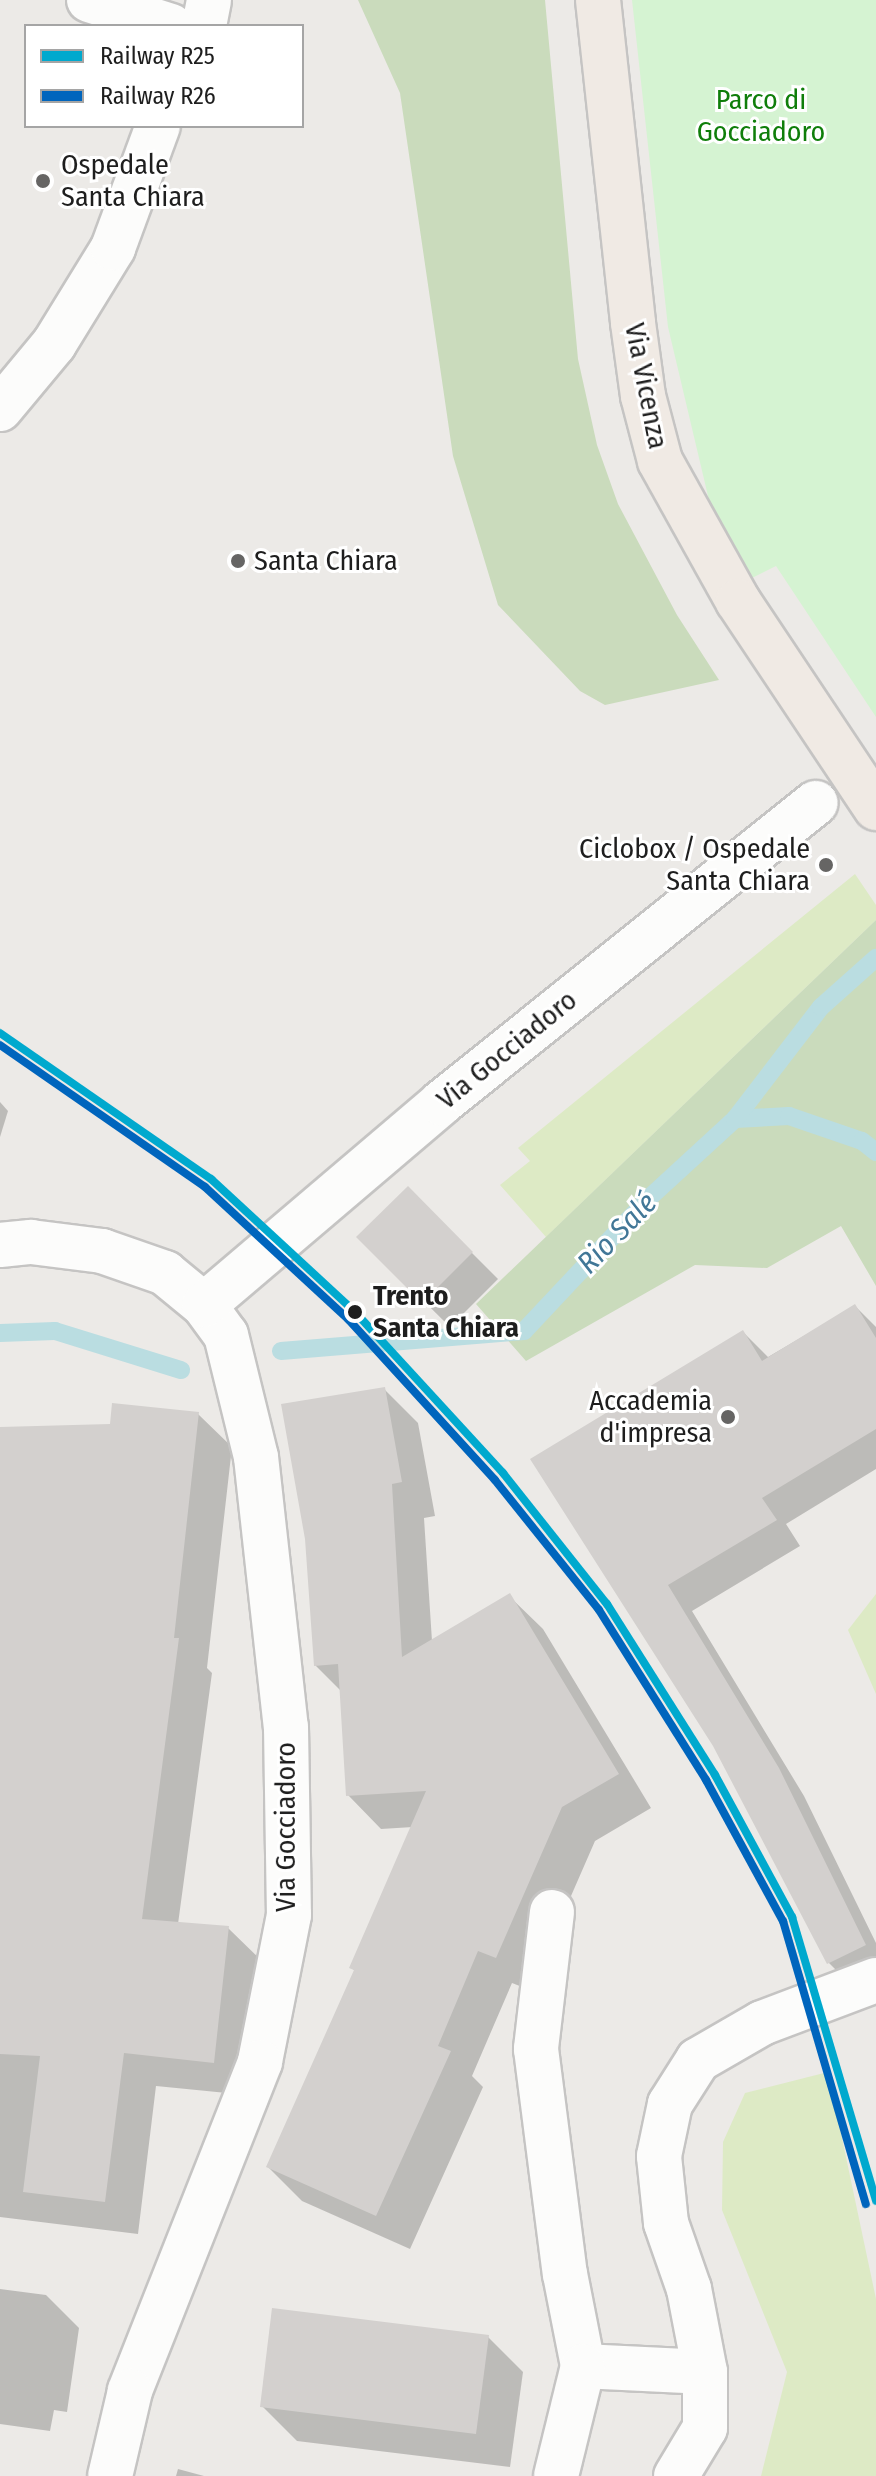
<!DOCTYPE html>
<html>
<head>
<meta charset="utf-8">
<style>
  body { margin:0 }
  #map { position:relative; width:876px; height:2476px; overflow:hidden; background:#eceae7; font-family:"Fira Sans Condensed",sans-serif }
  div>[style] { position:absolute }
  .grass>* { inset:0; background:#ddeac5 }
  .forest>* { inset:0; background:#cadbbc }
  .park>* { inset:0; background:#d5f3d2 }
  .shadow>* { inset:0; background:#0003 }
  .stream>* { height:18px; margin:-9px; padding:0 9px; transform-origin:9px; border-radius:9px; background:#badde1 }
  .building>* { inset:0; background:#d3d0ce }
  .roads { filter:drop-shadow(2px 0 #c5c4c3) drop-shadow(-2px 0 #c5c4c3) drop-shadow(0 2px #c5c4c3) drop-shadow(0 -2px #c5c4c3) }
  .minor>* { height:44px; margin:-22px; padding:0 22px; transform-origin:22px; border-radius:22px; background:#fcfcfb }
  .major>* { height:44px; margin:-22px; padding:0 22px; transform-origin:22px; border-radius:22px; background:#f0eae4 }
  .rail-1>* { height:8px; margin:-4px; padding:0 4px; transform-origin:4px; border-radius:4px; background:#00a9ce }
  .rail-2>* { height:8px; margin:-4px; padding:0 4px; transform-origin:4px; border-radius:4px; background:#0065bd }
  .dots>* { width:22px; height:22px; translate:-50% -50%; box-sizing:border-box; border:4px solid #fff; border-radius:50% }
  span { translate:-50% -50%; white-space:nowrap; text-align:center; line-height:1.15; -webkit-text-stroke:6px #fff; paint-order:stroke }
  .park-label { font-size:28px; color:#0f7e0a }
  .poi-label { font-size:28px; color:#1e1e1e }
  .left { translate:0 -50%; text-align:left }
  .right { translate:-100% -50%; text-align:right }
  .street-label { font-size:28px; color:#1e1e1e }
  .stop-label { font-size:28px; color:#1e1e1e; font-weight:700 }
  .water-label { font-size:30px; color:#417797; font-style:italic }
  .legend { position:absolute; left:24px; top:24px; width:280px; height:104px; box-sizing:border-box; background:#fff; border:2px solid #a5a5a5; margin:0; padding:10px 14px; list-style:none; font-size:24px; color:#1e1e1e }
  .legend li { display:flex; align-items:center; gap:16px; height:40px }
  .legend b { width:40px; border:2px solid #a5a5a5 }
</style>
</head>
<body>
<div id="map">
  <div class="grass">
    <i style="clip-path:polygon(855px 874px,876px 905px,876px 920px,546px 1237px,500px 1185px,530px 1161px,518px 1148px)"></i>
    <i style="clip-path:polygon(876px 1594px,876px 1694px,848px 1630px)"></i>
    <i style="clip-path:polygon(828px 2072px,876px 2299px,876px 2476px,761px 2476px,787px 2372px,722px 2210px,723px 2142px,745px 2093px)"></i>
  </div>
  <div class="forest">
    <i style="clip-path:polygon(358px 0,545px 0,578px 359px,597px 445px,618px 504px,677px 615px,719px 680px,605px 705px,580px 691px,498px 605px,453px 456px,400px 93px)"></i>
    <i style="clip-path:polygon(876px 920px,876px 1286px,841px 1226px,767px 1268px,695px 1265px,526px 1361px,476px 1304px)"></i>
  </div>
  <div class="park">
    <i style="clip-path:polygon(632px 0,876px 0,876px 717px,776px 566px,744px 582px,713px 517px,668px 327px)"></i>
  </div>
  <div class="shadow">
    <i style="clip-path:polygon(0 1102px,8px 1111px,0 1137px)"></i>
    <i style="clip-path:polygon(408px 1189px,498px 1279px,450px 1327px,359px 1237px)"></i>
    <i style="clip-path:polygon(855px 1306px,876px 1327px,876px 1469px,786px 1524px,800px 1546px,692px 1611px,804px 1796px,876px 1943px,876px 1977px,854px 1988px,829px 1963px,714px 1745px,533px 1459px,743px 1332px,768px 1357px)"></i>
    <i style="clip-path:polygon(384px 1389px,418px 1423px,435px 1516px,424px 1518px,432px 1641px,509px 1596px,543px 1629px,651px 1808px,595px 1841px,530px 1990px,512px 1983px,472px 2076px,483px 2087px,410px 2249px,302px 2201px,268px 2167px,356px 1972px,352px 1968px,413px 1827px,381px 1829px,348px 1795px,341px 1691px,315px 1665px)"></i>
    <i style="clip-path:polygon(198px 1414px,232px 1447px,207px 1668px,212px 1673px,178px 1924px,228px 1928px,262px 1961px,247px 2095px,156px 2086px,138px 2234px,0 2217px,0 1429px,112px 1426px)"></i>
    <i style="clip-path:polygon(0 2289px,46px 2295px,79px 2328px,67px 2412px,54px 2410px,50px 2431px,0 2424px)"></i>
    <i style="clip-path:polygon(488px 2337px,523px 2372px,510px 2467px,297px 2441px,262px 2406px)"></i>
    <i style="clip-path:polygon(178px 2469px,204px 2476px,176px 2476px)"></i>
  </div>
  <div class="stream">
    <i style="left:735px;top:1119px;width:54px;rotate:-3.2deg"></i>
    <i style="left:789px;top:1116px;width:77px;rotate:18.9deg"></i>
    <i style="left:862px;top:1141px;width:18px;rotate:38deg"></i>
    <i style="left:0;top:1333px;width:55px;rotate:-2.1deg"></i>
    <i style="left:55px;top:1331px;width:132px;rotate:17.2deg"></i>
    <i style="left:281px;top:1351px;width:244px;rotate:-4.7deg"></i>
    <i style="left:524px;top:1331px;width:183px;rotate:-46.8deg"></i>
    <i style="left:649px;top:1198px;width:117px;rotate:-42.6deg"></i>
    <i style="left:735px;top:1119px;width:141px;rotate:-52.5deg"></i>
    <i style="left:821px;top:1007px;width:74px;rotate:-41.7deg"></i>
  </div>
  <div class="building">
    <i style="clip-path:polygon(408px 1186px,473px 1252px,422px 1303px,356px 1237px)"></i>
    <i style="clip-path:polygon(855px 1304px,876px 1338px,876px 1429px,762px 1498px,777px 1520px,668px 1585px,779px 1768px,866px 1945px,827px 1964px,713px 1746px,530px 1459px,743px 1330px,762px 1361px)"></i>
    <i style="clip-path:polygon(385px 1387px,402px 1482px,392px 1484px,402px 1657px,510px 1593px,619px 1774px,562px 1807px,496px 1958px,478px 1951px,438px 2046px,451px 2051px,376px 2216px,266px 2167px,354px 1970px,349px 1968px,426px 1791px,346px 1796px,338px 1664px,314px 1666px,305px 1539px,281px 1404px)"></i>
    <i style="clip-path:polygon(112px 1403px,199px 1412px,174px 1638px,179px 1638px,142px 1919px,229px 1926px,214px 2063px,124px 2053px,105px 2202px,23px 2192px,40px 2056px,0 2054px,0 1427px,110px 1424px)"></i>
    <i style="clip-path:polygon(272px 2308px,489px 2335px,476px 2434px,260px 2407px)"></i>
  </div>
  <div class="roads">
    <div class="minor">
      <i style="left:89px;top:0;width:86px;rotate:17.6deg"></i>
      <i style="left:204px;top:26px;width:26px;rotate:-79deg"></i>
      <i style="left:0;top:409px;width:85px;rotate:-50.3deg"></i>
      <i style="left:54px;top:344px;width:113px;rotate:-58.4deg"></i>
      <i style="left:113px;top:248px;width:130px;rotate:-69.8deg"></i>
      <i style="left:0;top:1245px;width:31px;rotate:-6deg"></i>
      <i style="left:31px;top:1242px;width:72px;rotate:7.2deg"></i>
      <i style="left:102px;top:1251px;width:67px;rotate:19.2deg"></i>
      <i style="left:165px;top:1273px;width:50px;rotate:39.4deg"></i>
      <i style="left:204px;top:1305px;width:37px;rotate:54deg"></i>
      <i style="left:226px;top:1335px;width:126px;rotate:76.2deg"></i>
      <i style="left:256px;top:1457px;width:272px;rotate:83.7deg"></i>
      <i style="left:286px;top:1727px;width:188px;rotate:89.1deg"></i>
      <i style="left:289px;top:1915px;width:150px;rotate:101.2deg"></i>
      <i style="left:260px;top:2062px;width:354px;rotate:111.6deg"></i>
      <i style="left:130px;top:2391px;width:87px;rotate:103.2deg"></i>
      <i style="left:204px;top:1305px;width:311px;rotate:-40.4deg"></i>
      <i style="left:441px;top:1103px;width:480px;rotate:-38.7deg"></i>
      <i style="left:552px;top:1912px;width:138px;rotate:96.7deg"></i>
      <i style="left:536px;top:2049px;width:227px;rotate:82.7deg"></i>
      <i style="left:565px;top:2274px;width:94px;rotate:78.9deg"></i>
      <i style="left:583px;top:2366px;width:122px;rotate:2.8deg"></i>
      <i style="left:556px;top:2476px;width:113px;rotate:-76.2deg"></i>
      <i style="left:676px;top:2476px;width:56px;rotate:-58.9deg"></i>
      <i style="left:705px;top:2428px;width:56px;rotate:-90deg"></i>
      <i style="left:705px;top:2372px;width:85px;rotate:-100.9deg"></i>
      <i style="left:689px;top:2289px;width:70px;rotate:-109.2deg"></i>
      <i style="left:666px;top:2223px;width:67px;rotate:-96deg"></i>
      <i style="left:659px;top:2156px;width:53px;rotate:-78.1deg"></i>
      <i style="left:670px;top:2104px;width:52px;rotate:-57.5deg"></i>
      <i style="left:698px;top:2060px;width:74px;rotate:-30deg"></i>
      <i style="left:762px;top:2023px;width:122px;rotate:-20.7deg"></i>
    </div>
    <div class="major">
      <i style="left:598px;top:0;width:325px;rotate:83.8deg"></i>
      <i style="left:633px;top:323px;width:74px;rotate:82.2deg"></i>
      <i style="left:643px;top:396px;width:67px;rotate:75.3deg"></i>
      <i style="left:660px;top:461px;width:160px;rotate:60.9deg"></i>
      <i style="left:738px;top:601px;width:249px;rotate:56.3deg"></i>
    </div>
  </div>
  <div class="rail-1">
    <i style="left:0;top:1033px;width:257px;rotate:34.7deg"></i>
    <i style="left:211px;top:1179px;width:196px;rotate:42.7deg"></i>
    <i style="left:355px;top:1312px;width:219px;rotate:47.4deg"></i>
    <i style="left:503px;top:1473px;width:167px;rotate:51.6deg"></i>
    <i style="left:607px;top:1604px;width:202px;rotate:57.7deg"></i>
    <i style="left:715px;top:1775px;width:162px;rotate:61.5deg"></i>
    <i style="left:792px;top:1917px;width:296px;rotate:73.5deg"></i>
  </div>
  <div class="rail-2">
    <i style="left:0;top:1045px;width:249px;rotate:34.7deg"></i>
    <i style="left:205px;top:1187px;width:195px;rotate:42.7deg"></i>
    <i style="left:348px;top:1319px;width:218px;rotate:47.6deg"></i>
    <i style="left:495px;top:1480px;width:166px;rotate:51.3deg"></i>
    <i style="left:599px;top:1610px;width:201px;rotate:57.8deg"></i>
    <i style="left:706px;top:1780px;width:161px;rotate:61.4deg"></i>
    <i style="left:783px;top:1921px;width:295px;rotate:73.7deg"></i>
  </div>
  <div class="dots">
    <i style="left:43px;top:181px;background:#666564"></i>
    <i style="left:238px;top:561px;background:#666564"></i>
    <i style="left:826px;top:865px;background:#666564"></i>
    <i style="left:355px;top:1312px;background:#1e1e1e"></i>
    <i style="left:728px;top:1417px;background:#666564"></i>
  </div>
  <div class="park-label">
    <span style="left:761px;top:116px">Parco di<br>Gocciadoro</span>
  </div>
  <div class="poi-label">
    <span class="left" style="left:61px;top:181px">Ospedale<br>Santa Chiara</span>
    <span class="left" style="left:254px;top:561px">Santa Chiara</span>
    <span class="right" style="left:810px;top:865px">Ciclobox / Ospedale<br>Santa Chiara</span>
    <span class="right" style="left:712px;top:1417px">Accademia<br>d'impresa</span>
  </div>
  <div class="street-label">
    <span style="left:646px;top:386px;rotate:79deg">Via Vicenza</span>
    <span style="left:507px;top:1050px;rotate:-39deg">Via Gocciadoro</span>
    <span style="left:286px;top:1827px;rotate:-90deg">Via Gocciadoro</span>
  </div>
  <div class="stop-label">
    <span class="left" style="left:373px;top:1312px">Trento<br>Santa Chiara</span>
  </div>
  <div class="water-label">
    <span style="left:617px;top:1233px;rotate:-46deg">Rio Salé</span>
  </div>
  <ul class="legend">
  <li><b style="height:10px;background:#00a9ce"></b>Railway R25</li>
  <li><b style="height:10px;background:#0065bd"></b>Railway R26</li>
  </ul>
</div>
</body>
</html>
